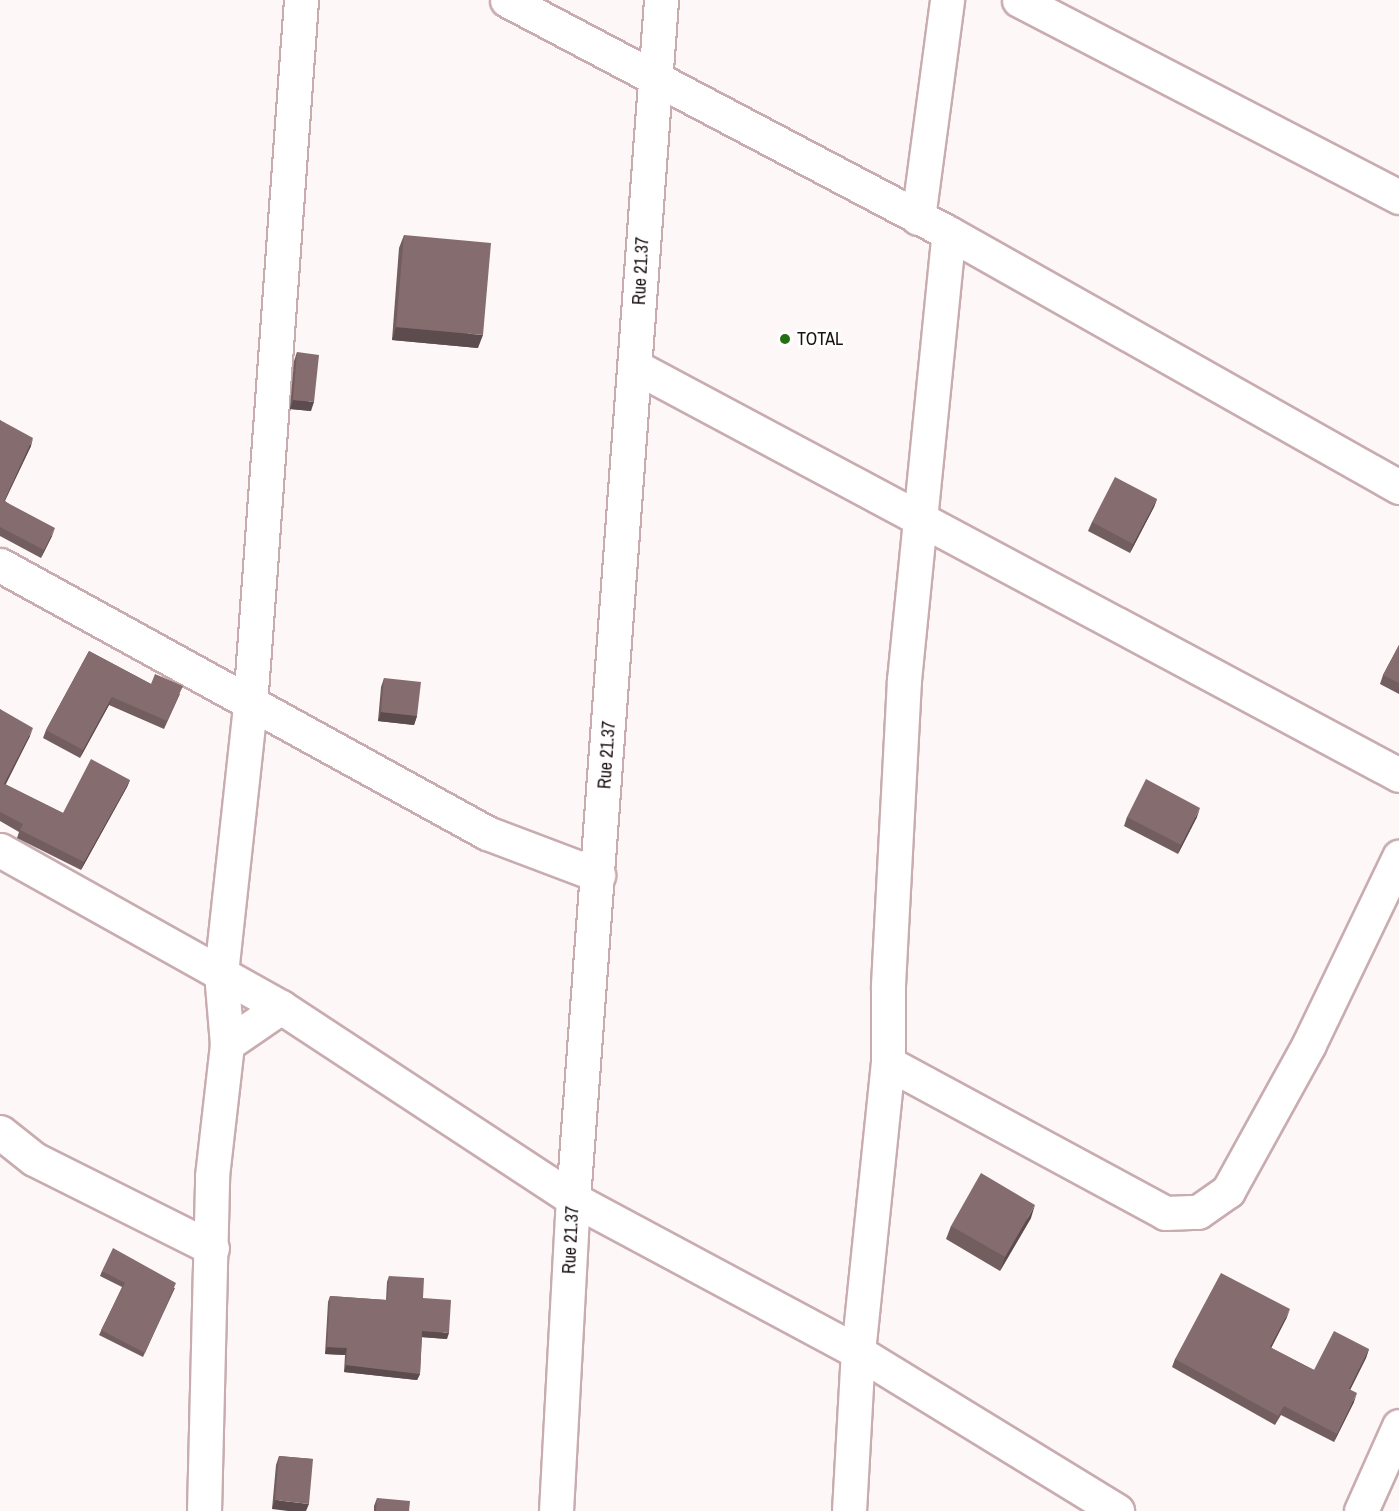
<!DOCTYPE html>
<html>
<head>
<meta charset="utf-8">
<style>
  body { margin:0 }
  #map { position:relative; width:1399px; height:1511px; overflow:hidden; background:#fdf7f7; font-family:"Archivo Narrow",sans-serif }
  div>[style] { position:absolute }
  .roads { filter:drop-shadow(2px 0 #c8acaf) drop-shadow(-2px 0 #c8acaf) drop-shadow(0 2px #c8acaf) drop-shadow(0 -2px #c8acaf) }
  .minor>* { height:33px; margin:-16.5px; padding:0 16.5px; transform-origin:16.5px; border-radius:16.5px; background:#fff }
  .wall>* { inset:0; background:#725d5f }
  .shaded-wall>* { inset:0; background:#5d4c4d }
  .building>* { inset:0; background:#856c6e }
  .dots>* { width:16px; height:16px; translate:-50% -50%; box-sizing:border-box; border:3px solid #fff; border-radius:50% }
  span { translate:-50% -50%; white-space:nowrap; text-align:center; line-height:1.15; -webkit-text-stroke:5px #fff; paint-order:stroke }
  .street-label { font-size:18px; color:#1b1112 }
  .poi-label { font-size:18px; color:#1b1112 }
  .left { translate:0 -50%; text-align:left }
</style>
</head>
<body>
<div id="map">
  <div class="roads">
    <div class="minor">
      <i style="left:507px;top:0;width:500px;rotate:27.8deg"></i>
      <i style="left:949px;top:233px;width:517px;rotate:29.44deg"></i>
      <i style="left:1019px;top:0;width:428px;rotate:27.4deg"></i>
      <i style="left:918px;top:218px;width:220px;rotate:-82.4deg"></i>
      <i style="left:636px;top:367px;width:865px;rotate:28.13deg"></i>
      <i style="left:0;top:565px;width:556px;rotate:28.82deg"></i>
      <i style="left:487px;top:833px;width:119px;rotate:20.7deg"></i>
      <i style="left:0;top:850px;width:322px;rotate:29.2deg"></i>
      <i style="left:281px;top:1007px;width:349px;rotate:33.3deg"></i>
      <i style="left:573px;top:1199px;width:323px;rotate:28.2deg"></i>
      <i style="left:858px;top:1352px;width:304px;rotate:31.5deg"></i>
      <i style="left:227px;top:1044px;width:71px;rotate:-94.8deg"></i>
      <i style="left:221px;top:973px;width:270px;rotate:-83.8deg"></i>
      <i style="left:250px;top:705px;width:707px;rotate:-85.86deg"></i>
      <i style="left:888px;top:1063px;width:315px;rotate:28.4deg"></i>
      <i style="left:1165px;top:1213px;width:33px;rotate:-2deg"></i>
      <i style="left:1198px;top:1212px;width:37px;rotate:-35deg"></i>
      <i style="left:1228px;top:1191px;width:168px;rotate:-61.1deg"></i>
      <i style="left:1309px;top:1044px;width:208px;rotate:-64.3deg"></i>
      <i style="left:0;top:1132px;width:43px;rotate:38.5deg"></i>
      <i style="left:34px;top:1159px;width:199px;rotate:26.6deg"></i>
      <i style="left:204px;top:1511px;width:335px;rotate:-88.6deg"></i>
      <i style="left:212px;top:1176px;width:133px;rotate:-83.5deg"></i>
      <i style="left:227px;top:1044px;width:65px;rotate:-34.4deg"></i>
      <i style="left:556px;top:1511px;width:312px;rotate:-86.9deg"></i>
      <i style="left:573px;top:1199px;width:1202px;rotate:-85.8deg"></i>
      <i style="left:849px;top:1511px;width:159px;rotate:-86.8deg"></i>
      <i style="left:858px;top:1352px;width:291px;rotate:-84.1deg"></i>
      <i style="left:888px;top:1063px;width:78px;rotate:-90deg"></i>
      <i style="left:888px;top:985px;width:305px;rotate:-87deg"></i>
      <i style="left:904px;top:680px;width:449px;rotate:-84.3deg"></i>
      <i style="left:1361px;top:1511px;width:93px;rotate:-65.9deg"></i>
    </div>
  </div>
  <div class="wall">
    <i style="clip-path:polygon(404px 235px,478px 348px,392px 340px,399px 248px)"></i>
    <i style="clip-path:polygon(297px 352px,311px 411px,290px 409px,294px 361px)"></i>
    <i style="clip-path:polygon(0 420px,31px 446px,5px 501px,52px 536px,41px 558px,0 536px)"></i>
    <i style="clip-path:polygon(1157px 499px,1154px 507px,1130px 553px,1088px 531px,1092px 522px)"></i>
    <i style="clip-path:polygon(1399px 645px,1399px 694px,1380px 684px,1383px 675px)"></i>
    <i style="clip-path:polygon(89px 651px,151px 684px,180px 694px,164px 729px,109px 705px,80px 758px,43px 738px,46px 730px)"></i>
    <i style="clip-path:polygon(384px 678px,417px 716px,414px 725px,378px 721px,381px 687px)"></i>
    <i style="clip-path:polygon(0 709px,30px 736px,5px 784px,63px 813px,130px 780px,127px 787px,81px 870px,17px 838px,19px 832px,0 821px)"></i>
    <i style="clip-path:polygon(1127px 817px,1197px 817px,1178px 854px,1124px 826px)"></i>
    <i style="clip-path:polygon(1031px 1218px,1000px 1271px,946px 1239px,951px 1226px)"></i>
    <i style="clip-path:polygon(102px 1271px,175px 1288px,143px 1357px,99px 1335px,122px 1287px,100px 1276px)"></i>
    <i style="clip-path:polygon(389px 1276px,423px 1298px,447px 1339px,422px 1337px,420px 1374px,417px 1380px,344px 1372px,345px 1355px,325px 1354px,328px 1302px,330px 1296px,386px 1300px,387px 1282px)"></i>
    <i style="clip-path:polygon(1287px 1317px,1271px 1348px,1314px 1370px,1369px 1349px,1366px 1358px,1350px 1390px,1354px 1402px,1334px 1442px,1281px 1415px,1275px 1425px,1172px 1367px,1175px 1359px)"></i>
    <i style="clip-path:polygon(279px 1456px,313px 1459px,272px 1509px,276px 1465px)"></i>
    <i style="clip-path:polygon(377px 1498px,409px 1511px,374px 1511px,374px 1506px)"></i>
  </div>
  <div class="shaded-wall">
    <i style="clip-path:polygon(396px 327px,483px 335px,478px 348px,392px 340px)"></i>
    <i style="clip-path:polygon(293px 400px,314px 402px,311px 411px,290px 409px)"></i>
    <i style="clip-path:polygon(33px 438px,31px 446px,1px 508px,4px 501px)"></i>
    <i style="clip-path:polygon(1157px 499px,1154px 507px,1130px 553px,1133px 544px)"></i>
    <i style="clip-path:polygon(55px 528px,52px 536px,41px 558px,44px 550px)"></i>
    <i style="clip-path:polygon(112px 697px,109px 705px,80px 758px,83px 750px)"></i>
    <i style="clip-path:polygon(381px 712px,417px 716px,414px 725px,378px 721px)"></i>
    <i style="clip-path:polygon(33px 728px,30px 736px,2px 792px,4px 784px)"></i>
    <i style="clip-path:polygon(130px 780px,127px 787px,81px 870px,84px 862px)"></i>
    <i style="clip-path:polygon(1200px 808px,1197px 817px,1178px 854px,1181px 845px)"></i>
    <i style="clip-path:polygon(1035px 1205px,1031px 1218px,1000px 1271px,1005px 1257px)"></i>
    <i style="clip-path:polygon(1290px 1309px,1287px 1317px,1267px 1356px,1270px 1347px)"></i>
    <i style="clip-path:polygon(422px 1331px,449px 1333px,447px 1339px,420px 1337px)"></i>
    <i style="clip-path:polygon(327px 1347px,347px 1348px,345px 1355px,325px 1354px)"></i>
    <i style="clip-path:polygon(1369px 1349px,1366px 1358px,1346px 1398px,1349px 1389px)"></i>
    <i style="clip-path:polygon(346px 1365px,420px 1374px,417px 1380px,344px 1372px)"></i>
    <i style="clip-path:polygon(1357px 1393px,1354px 1402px,1334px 1442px,1337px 1434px)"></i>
    <i style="clip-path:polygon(275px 1500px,309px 1504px,306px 1511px,288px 1511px,272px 1509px)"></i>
  </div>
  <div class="building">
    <i style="clip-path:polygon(404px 235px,491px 243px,483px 335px,396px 327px)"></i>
    <i style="clip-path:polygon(297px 352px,319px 355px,314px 402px,293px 400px)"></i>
    <i style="clip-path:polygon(0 420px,33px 438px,4px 501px,55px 528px,44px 550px,0 527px)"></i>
    <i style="clip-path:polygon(1115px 477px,1157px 499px,1133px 544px,1092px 522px)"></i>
    <i style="clip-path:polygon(1399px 645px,1399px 683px,1383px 675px)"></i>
    <i style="clip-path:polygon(89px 651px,151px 684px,155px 674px,183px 686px,167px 721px,112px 697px,83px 750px,46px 730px)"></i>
    <i style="clip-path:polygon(384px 678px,421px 682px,417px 716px,381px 712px)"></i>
    <i style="clip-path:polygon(0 709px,33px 728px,4px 784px,63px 813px,91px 759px,130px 780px,84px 862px,20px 830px,23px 824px,0 812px)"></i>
    <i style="clip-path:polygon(1146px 779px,1200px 808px,1181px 845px,1127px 817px)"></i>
    <i style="clip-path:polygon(981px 1173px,1035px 1205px,1005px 1257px,951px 1226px)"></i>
    <i style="clip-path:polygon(113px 1248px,176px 1283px,145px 1353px,101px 1330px,125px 1283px,102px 1271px)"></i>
    <i style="clip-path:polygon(1221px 1273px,1290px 1309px,1270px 1347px,1314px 1370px,1334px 1331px,1369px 1349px,1349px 1389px,1357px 1393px,1337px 1434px,1284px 1406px,1278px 1416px,1175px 1359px)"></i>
    <i style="clip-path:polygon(389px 1276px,424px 1278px,423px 1298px,451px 1300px,449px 1333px,422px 1331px,420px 1374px,346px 1365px,347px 1348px,327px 1347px,330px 1296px,387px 1300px)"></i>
    <i style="clip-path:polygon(279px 1456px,313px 1459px,309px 1504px,275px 1500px)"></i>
    <i style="clip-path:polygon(377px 1498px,410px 1501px,409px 1511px,376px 1511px)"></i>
  </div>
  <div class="dots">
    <i style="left:785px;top:339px;background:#256f12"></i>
  </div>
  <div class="street-label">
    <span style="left:641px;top:271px;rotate:-87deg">Rue 21.37</span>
    <span style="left:607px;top:755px;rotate:-86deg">Rue 21.37</span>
    <span style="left:571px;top:1240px;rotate:-87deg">Rue 21.37</span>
  </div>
  <div class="poi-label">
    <span class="left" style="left:797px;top:339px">TOTAL</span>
  </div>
</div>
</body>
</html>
